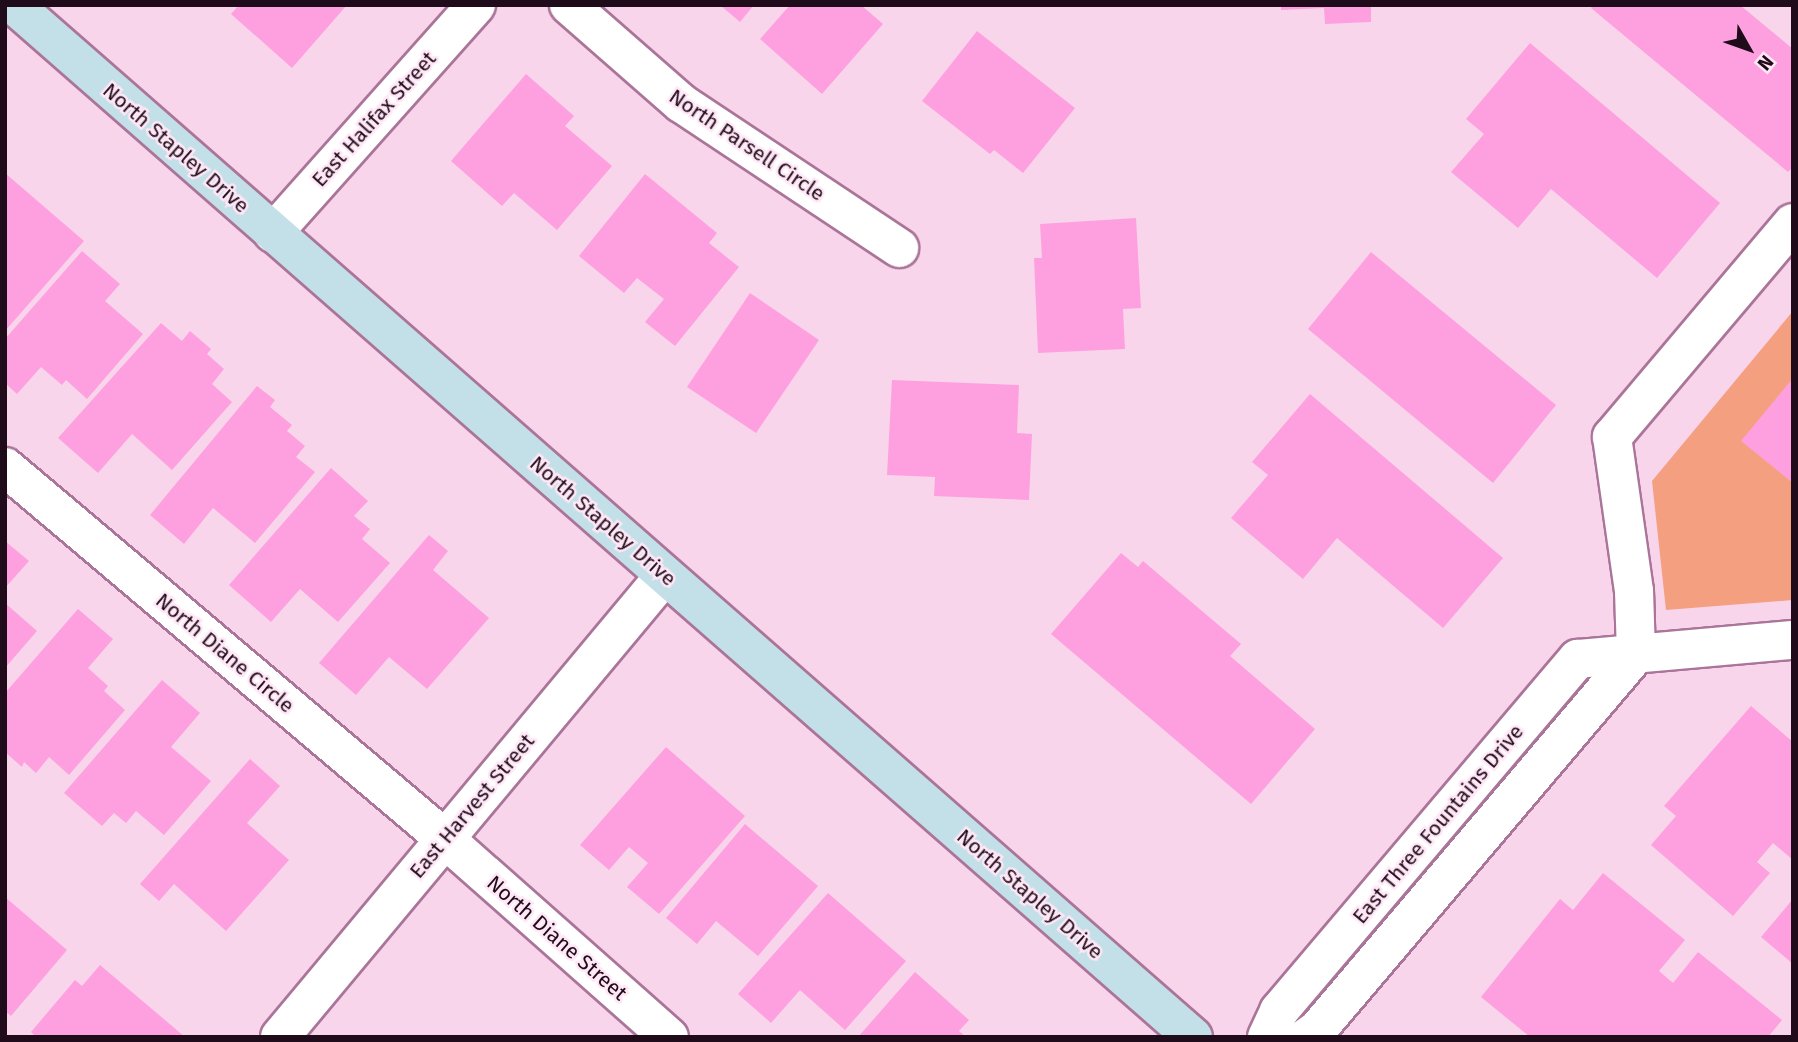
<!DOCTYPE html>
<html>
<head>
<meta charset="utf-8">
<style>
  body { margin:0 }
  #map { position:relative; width:1798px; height:1042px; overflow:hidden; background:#f9d5ec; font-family:"Fira Sans",sans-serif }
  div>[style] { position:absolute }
  .green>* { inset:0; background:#f59f81 }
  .building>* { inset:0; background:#fea0df }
  .roads { filter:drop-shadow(2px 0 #aa7598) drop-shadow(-2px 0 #aa7598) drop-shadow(0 2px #aa7598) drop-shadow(0 -2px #aa7598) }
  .street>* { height:38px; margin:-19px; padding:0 19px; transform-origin:19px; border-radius:19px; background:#fff }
  .secondary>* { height:38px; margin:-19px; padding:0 19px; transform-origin:19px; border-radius:19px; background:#c3e0e8 }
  span { translate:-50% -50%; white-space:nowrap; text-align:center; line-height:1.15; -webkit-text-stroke:5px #ffe7f6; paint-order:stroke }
  .street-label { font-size:21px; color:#1f0b19 }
  .frame { position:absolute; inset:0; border:7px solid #1f0b19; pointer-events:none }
  .north { position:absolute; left:1714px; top:14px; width:70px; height:70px; -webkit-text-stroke:5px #ffe7f6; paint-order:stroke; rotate:130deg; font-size:19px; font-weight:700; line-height:28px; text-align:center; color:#1f0b19 }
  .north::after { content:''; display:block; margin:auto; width:24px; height:32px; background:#1f0b19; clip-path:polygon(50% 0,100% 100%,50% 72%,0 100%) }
</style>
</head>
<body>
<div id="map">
  <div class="green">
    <i style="clip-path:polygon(1793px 311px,1793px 600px,1666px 610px,1652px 481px)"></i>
  </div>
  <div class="building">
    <i style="clip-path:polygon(239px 5px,347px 5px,292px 68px,231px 14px)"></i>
    <i style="clip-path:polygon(720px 5px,754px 5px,740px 22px)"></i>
    <i style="clip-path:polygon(790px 5px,861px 5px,883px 24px,822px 94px,760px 39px)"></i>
    <i style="clip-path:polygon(1281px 5px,1371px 5px,1371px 22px,1325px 24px,1324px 8px,1281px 10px)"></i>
    <i style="clip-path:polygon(1593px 5px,1740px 5px,1793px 49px,1793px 167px,1788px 172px,1591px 8px)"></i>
    <i style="clip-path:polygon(977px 31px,1075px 108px,1023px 173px,994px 150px,990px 154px,922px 101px)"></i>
    <i style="clip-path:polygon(1530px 43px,1720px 203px,1657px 278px,1551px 189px,1518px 228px,1451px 172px,1484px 134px,1466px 119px)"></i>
    <i style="clip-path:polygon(526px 74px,574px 116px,565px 126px,612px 166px,557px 230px,514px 193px,502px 206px,451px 161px)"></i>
    <i style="clip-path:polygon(5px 173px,84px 241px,5px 331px)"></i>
    <i style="clip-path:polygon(645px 174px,717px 233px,709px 243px,739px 267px,675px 346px,645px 322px,664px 299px,637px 278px,624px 293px,579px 256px)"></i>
    <i style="clip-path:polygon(1136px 218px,1141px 308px,1123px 309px,1125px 349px,1038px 353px,1034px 258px,1042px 258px,1040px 224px)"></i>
    <i style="clip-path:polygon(82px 251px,120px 284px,105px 301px,143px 334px,87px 399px,66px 380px,62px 385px,41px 367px,17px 394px,5px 383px,5px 339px)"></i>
    <i style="clip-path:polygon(1371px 252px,1556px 405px,1493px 483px,1308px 329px)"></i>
    <i style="clip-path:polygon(750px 293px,819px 340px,756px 433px,687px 387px)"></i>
    <i style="clip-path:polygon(161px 323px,182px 341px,190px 331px,211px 349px,207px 354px,224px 369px,212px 384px,232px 402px,172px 470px,132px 434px,98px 473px,58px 438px)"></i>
    <i style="clip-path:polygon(1793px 378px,1793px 483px,1741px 441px)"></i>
    <i style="clip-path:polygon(892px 380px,1019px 385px,1017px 433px,1032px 434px,1029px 500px,934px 496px,935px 477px,887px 475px)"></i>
    <i style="clip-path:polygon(257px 386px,275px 400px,270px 407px,292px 425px,287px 431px,305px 446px,296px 457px,315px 472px,255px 543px,213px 508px,184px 544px,150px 515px)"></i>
    <i style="clip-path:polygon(1310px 394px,1503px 558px,1443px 628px,1337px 538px,1303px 579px,1231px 518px,1268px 475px,1252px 462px)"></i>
    <i style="clip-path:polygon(331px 468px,368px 501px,354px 516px,370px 529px,362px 539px,390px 563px,338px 622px,300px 589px,271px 622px,229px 585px)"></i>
    <i style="clip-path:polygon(429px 535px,448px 551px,433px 570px,489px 618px,427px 689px,389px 657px,356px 695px,319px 663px)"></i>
    <i style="clip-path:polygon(5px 541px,29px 561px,5px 588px)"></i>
    <i style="clip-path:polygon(1121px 553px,1138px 567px,1143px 561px,1241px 644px,1230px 656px,1315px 729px,1251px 804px,1051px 634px)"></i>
    <i style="clip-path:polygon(5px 603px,37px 631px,5px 668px)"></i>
    <i style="clip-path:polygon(78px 609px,113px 639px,88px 668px,108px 686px,104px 691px,125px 710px,69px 775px,49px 757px,36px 773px,24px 762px,22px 767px,5px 752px,5px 693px)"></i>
    <i style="clip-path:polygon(162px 680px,200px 713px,171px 747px,211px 781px,164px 835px,136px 811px,126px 823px,114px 813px,102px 826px,64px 793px)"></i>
    <i style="clip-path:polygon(1751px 706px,1793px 742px,1793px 860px,1773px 843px,1757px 862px,1770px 873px,1733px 916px,1651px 845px,1676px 816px,1664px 806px)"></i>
    <i style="clip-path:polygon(666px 747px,745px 816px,659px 914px,627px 887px,648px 863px,629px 847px,609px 870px,580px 845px)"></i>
    <i style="clip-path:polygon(250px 759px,280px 786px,247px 823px,289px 860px,226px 931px,174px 884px,159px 901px,140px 884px)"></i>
    <i style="clip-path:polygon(745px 824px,818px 886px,758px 956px,716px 921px,697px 944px,666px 918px)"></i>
    <i style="clip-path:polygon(1603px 873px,1685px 940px,1659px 971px,1673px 983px,1698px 952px,1782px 1020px,1768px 1037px,1530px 1037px,1481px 997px,1560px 899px,1573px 910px)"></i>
    <i style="clip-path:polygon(828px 893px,906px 961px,845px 1030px,800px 990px,771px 1023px,738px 994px)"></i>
    <i style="clip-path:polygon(5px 897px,67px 950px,11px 1016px,5px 1011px)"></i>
    <i style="clip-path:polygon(1793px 899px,1793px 964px,1761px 937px)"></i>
    <i style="clip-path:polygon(100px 965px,185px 1037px,36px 1037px,31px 1032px,75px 980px,82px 986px)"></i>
    <i style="clip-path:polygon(915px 972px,969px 1020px,959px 1031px,966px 1037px,858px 1037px)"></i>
  </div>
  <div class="roads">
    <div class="street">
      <i style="left:569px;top:5px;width:149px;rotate:41.2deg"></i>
      <i style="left:681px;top:103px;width:262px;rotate:33.6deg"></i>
      <i style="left:273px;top:233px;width:305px;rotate:-48.3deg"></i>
      <i style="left:5px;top:467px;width:576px;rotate:40.21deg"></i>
      <i style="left:445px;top:839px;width:299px;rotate:41.5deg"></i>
      <i style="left:280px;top:1037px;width:601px;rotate:-50.19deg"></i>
      <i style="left:1267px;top:1037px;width:29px;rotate:-65deg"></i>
      <i style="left:1279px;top:1011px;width:462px;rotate:-49.7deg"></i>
      <i style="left:1578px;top:659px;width:216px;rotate:-5.1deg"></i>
      <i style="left:1307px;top:1037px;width:14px;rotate:-36deg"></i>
      <i style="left:1318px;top:1029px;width:492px;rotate:-49.7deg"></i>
      <i style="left:1636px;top:654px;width:63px;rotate:-91.8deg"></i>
      <i style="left:1634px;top:591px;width:156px;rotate:-98.1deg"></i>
      <i style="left:1612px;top:437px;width:280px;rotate:-49.8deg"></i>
    </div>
    <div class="secondary">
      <i style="left:14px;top:5px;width:1567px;rotate:41.2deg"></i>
    </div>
  </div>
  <div class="street-label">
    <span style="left:374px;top:119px;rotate:-48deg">East Halifax Street</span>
    <span style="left:747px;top:145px;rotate:34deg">North Parsell Circle</span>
    <span style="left:176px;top:148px;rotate:41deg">North Stapley Drive</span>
    <span style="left:603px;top:521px;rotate:41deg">North Stapley Drive</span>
    <span style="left:225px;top:653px;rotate:40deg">North Diane Circle</span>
    <span style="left:472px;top:806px;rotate:-50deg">East Harvest Street</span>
    <span style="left:1438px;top:824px;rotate:-50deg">East Three Fountains Drive</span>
    <span style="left:1030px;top:894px;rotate:41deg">North Stapley Drive</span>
    <span style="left:557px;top:938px;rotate:41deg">North Diane Street</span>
  </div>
  <div class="frame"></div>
  <div class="north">N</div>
</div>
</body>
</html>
